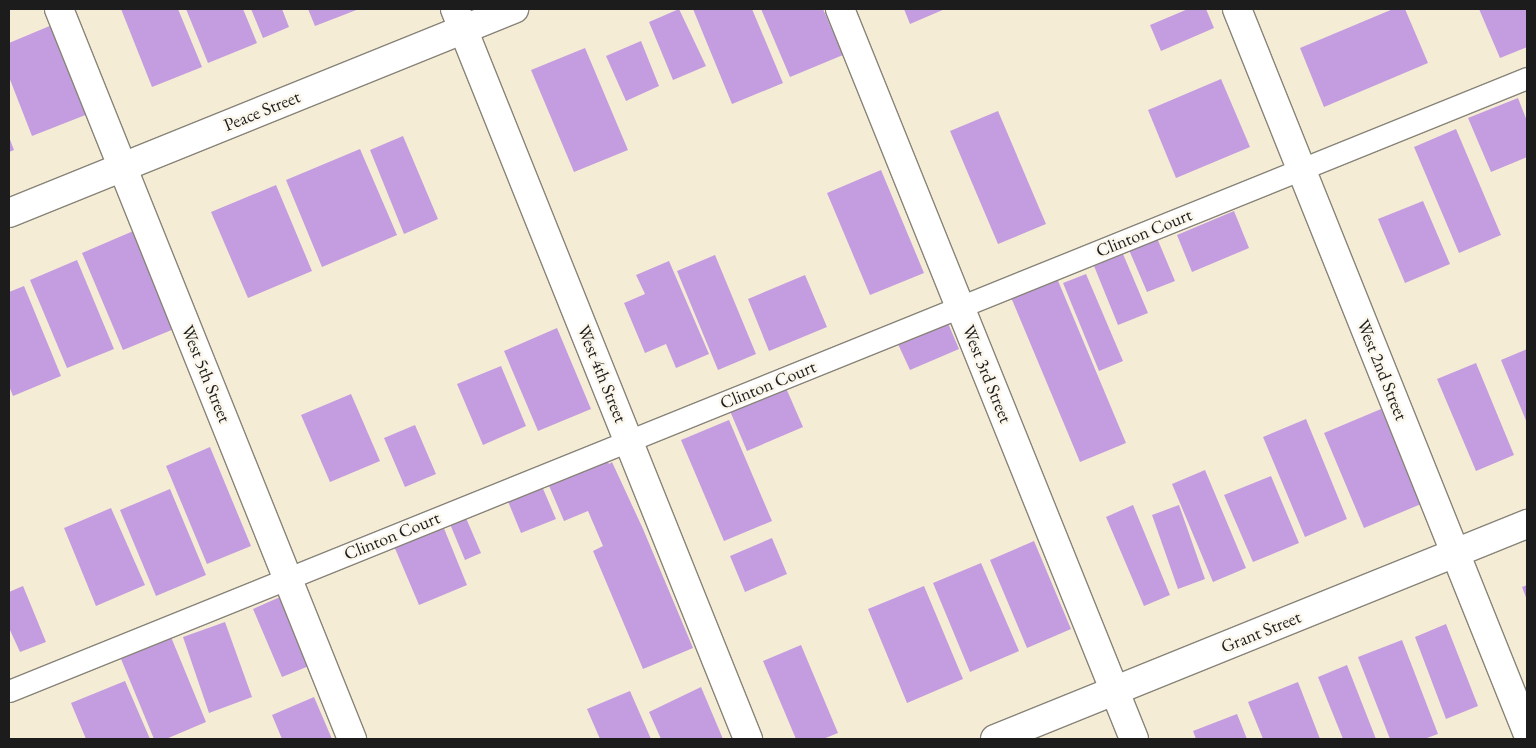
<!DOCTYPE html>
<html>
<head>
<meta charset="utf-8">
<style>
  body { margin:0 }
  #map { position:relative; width:1536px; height:748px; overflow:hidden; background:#f5ecd6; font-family:"EB Garamond",serif }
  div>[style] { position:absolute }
  .building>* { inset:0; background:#c39ddf }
  .roads { filter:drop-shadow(1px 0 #888479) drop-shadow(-1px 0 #888479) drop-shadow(0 1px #888479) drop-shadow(0 -1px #888479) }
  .service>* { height:21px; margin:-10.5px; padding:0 10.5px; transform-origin:10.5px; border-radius:10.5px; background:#fff }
  .minor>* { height:28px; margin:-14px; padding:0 14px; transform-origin:14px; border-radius:14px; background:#fff }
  span { translate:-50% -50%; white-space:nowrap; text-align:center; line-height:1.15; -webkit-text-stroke:5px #fbf7ec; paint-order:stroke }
  .street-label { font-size:18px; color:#1c1c1c }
  .frame { position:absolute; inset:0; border:10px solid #1c1c1c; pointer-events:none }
</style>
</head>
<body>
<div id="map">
  <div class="building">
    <i style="clip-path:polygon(121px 9px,178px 9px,202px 67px,152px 87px)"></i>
    <i style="clip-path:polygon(186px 9px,243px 9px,257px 43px,208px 63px)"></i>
    <i style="clip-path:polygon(251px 9px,282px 9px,289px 27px,263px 38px)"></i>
    <i style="clip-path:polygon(308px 9px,359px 9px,315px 26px)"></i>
    <i style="clip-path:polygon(679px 9px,706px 66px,673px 80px,649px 22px)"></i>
    <i style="clip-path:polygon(693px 9px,752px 9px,783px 83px,732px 104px)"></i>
    <i style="clip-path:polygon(761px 9px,823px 9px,843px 55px,790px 77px)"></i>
    <i style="clip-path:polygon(904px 9px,945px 9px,910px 24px)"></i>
    <i style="clip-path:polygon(1188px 9px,1206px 9px,1214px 28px,1161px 51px,1150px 25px)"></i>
    <i style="clip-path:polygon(1393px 9px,1405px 9px,1428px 63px,1324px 107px,1300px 48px)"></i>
    <i style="clip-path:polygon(1479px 9px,1527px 9px,1527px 47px,1500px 58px)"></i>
    <i style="clip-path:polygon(52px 25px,88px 114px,32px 136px,9px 77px,9px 43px)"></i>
    <i style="clip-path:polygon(641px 41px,659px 86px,626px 101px,606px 56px)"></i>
    <i style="clip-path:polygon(585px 48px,628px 150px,574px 172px,531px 70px)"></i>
    <i style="clip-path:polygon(1221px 79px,1250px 147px,1176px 178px,1148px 110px)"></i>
    <i style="clip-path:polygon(1518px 98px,1527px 121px,1527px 157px,1491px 172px,1468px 118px)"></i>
    <i style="clip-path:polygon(998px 111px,1046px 224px,998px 244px,950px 131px)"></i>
    <i style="clip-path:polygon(1456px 129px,1501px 235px,1459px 253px,1414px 147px)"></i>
    <i style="clip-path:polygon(403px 136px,438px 219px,404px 234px,370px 150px)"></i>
    <i style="clip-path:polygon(9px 137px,14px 150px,9px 152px)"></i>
    <i style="clip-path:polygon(360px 149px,397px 235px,322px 267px,286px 180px)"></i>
    <i style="clip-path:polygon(881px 170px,924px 273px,870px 295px,827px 193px)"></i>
    <i style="clip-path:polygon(276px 185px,312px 271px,248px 298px,211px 212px)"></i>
    <i style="clip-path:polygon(1423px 201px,1450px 264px,1405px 283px,1378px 219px)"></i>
    <i style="clip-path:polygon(1234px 211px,1249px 248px,1192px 272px,1177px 235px)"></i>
    <i style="clip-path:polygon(138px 229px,179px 327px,123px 350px,82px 253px)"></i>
    <i style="clip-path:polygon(1157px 238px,1175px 281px,1147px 292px,1129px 250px)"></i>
    <i style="clip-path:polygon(1123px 254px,1148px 313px,1118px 325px,1094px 266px)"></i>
    <i style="clip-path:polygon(715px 255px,756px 354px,718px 370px,677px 271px)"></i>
    <i style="clip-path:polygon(77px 260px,114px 349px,67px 368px,30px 280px)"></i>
    <i style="clip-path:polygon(669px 261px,709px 354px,676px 368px,666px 344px,645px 353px,624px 303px,645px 294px,636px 275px)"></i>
    <i style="clip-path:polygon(1086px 274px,1123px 361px,1099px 371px,1063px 283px)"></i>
    <i style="clip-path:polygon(805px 275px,827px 327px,769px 351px,748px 299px)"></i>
    <i style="clip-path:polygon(1056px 276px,1126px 443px,1080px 462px,1010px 295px)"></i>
    <i style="clip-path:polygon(24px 286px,61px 376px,13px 396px,9px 386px,9px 292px)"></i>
    <i style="clip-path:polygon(947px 321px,959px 349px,910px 370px,897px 342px)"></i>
    <i style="clip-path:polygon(557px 328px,591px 409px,538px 431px,504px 351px)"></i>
    <i style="clip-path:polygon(1527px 349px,1527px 423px,1501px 360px)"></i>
    <i style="clip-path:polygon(1476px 363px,1514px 455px,1476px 471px,1437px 379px)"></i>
    <i style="clip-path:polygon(501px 366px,526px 426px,483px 445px,457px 384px)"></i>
    <i style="clip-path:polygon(786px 388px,803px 427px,747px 451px,730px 411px)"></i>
    <i style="clip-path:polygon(351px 394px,380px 461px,330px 482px,301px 415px)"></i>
    <i style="clip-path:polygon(1381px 409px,1421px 504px,1364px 528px,1324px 433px)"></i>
    <i style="clip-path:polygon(1306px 419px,1347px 519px,1305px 537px,1263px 437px)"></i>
    <i style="clip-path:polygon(729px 420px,772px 521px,724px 541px,681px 440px)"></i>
    <i style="clip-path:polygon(415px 425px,436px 474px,405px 487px,384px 438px)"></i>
    <i style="clip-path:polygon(210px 447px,251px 546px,207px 564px,166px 466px)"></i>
    <i style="clip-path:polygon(606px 457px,609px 464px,612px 462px,643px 529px,693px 648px,643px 669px,593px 551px,603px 546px,588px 511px,564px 521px,547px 481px)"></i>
    <i style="clip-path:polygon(1205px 470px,1246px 568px,1213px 582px,1172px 484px)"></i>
    <i style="clip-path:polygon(1271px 476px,1299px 543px,1253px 562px,1224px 495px)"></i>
    <i style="clip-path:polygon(541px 484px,556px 519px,521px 533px,507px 499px)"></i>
    <i style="clip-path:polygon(170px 489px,206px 575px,156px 596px,120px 510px)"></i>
    <i style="clip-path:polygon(1133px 505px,1170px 595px,1144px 606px,1106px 517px)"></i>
    <i style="clip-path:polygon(1179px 505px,1205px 579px,1178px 589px,1152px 515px)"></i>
    <i style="clip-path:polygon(111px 508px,145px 585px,96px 606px,64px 528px)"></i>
    <i style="clip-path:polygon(466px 518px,481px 553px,465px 560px,450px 524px)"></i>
    <i style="clip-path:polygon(443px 526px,467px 585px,419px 605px,394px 546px)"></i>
    <i style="clip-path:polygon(772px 538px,787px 574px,745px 592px,730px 556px)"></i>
    <i style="clip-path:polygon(1034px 541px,1071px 629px,1027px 648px,990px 560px)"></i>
    <i style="clip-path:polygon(981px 563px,1019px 651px,970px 672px,933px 583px)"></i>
    <i style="clip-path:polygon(1527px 585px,1527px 600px,1522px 587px)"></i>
    <i style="clip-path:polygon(23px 586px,46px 642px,20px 652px,9px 628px,9px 592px)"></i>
    <i style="clip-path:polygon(924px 586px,963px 679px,907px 703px,868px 609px)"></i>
    <i style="clip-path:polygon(280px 597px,309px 666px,282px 677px,253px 609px)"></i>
    <i style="clip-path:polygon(225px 622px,252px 697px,209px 713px,183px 637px)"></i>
    <i style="clip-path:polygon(1446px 624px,1478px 706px,1446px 719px,1415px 637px)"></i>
    <i style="clip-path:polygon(171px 637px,206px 722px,166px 739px,154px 739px,121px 659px)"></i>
    <i style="clip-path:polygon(1402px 640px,1438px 734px,1424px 739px,1390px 739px,1358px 657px)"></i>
    <i style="clip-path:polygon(801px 645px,838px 733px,823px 739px,796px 739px,763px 661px)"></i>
    <i style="clip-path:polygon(1347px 665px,1376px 739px,1343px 739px,1318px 677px)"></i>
    <i style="clip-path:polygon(125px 681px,150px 739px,86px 739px,71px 703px)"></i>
    <i style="clip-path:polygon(1298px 682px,1320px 739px,1263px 739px,1248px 702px)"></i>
    <i style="clip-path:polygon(701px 687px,723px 739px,661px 739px,649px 712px)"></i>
    <i style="clip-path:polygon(630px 691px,651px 739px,600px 739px,587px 709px)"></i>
    <i style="clip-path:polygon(314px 697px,332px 739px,282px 739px,272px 715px)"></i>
    <i style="clip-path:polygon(1237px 714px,1247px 739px,1196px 739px,1193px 731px)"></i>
  </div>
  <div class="roads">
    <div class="service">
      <i style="left:9px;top:691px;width:1637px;rotate:-21.99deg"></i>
    </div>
    <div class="minor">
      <i style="left:59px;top:9px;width:787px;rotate:68.13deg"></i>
      <i style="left:455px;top:9px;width:787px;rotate:68.13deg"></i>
      <i style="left:840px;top:9px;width:787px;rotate:68.06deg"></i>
      <i style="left:1237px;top:9px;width:779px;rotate:68.14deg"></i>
      <i style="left:9px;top:213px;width:545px;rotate:-22deg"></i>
      <i style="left:995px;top:739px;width:574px;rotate:-22.01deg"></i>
    </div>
  </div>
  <div class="street-label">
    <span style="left:262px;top:111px;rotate:-22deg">Peace Street</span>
    <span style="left:1144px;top:233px;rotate:-22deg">Clinton Court</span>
    <span style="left:1382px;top:370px;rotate:68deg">West 2nd Street</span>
    <span style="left:206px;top:374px;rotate:68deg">West 5th Street</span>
    <span style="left:602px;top:374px;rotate:68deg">West 4th Street</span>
    <span style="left:987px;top:374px;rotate:68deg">West 3rd Street</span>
    <span style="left:768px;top:385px;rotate:-22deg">Clinton Court</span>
    <span style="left:392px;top:536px;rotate:-22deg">Clinton Court</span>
    <span style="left:1261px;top:632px;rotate:-22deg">Grant Street</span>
  </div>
  <div class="frame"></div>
</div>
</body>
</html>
